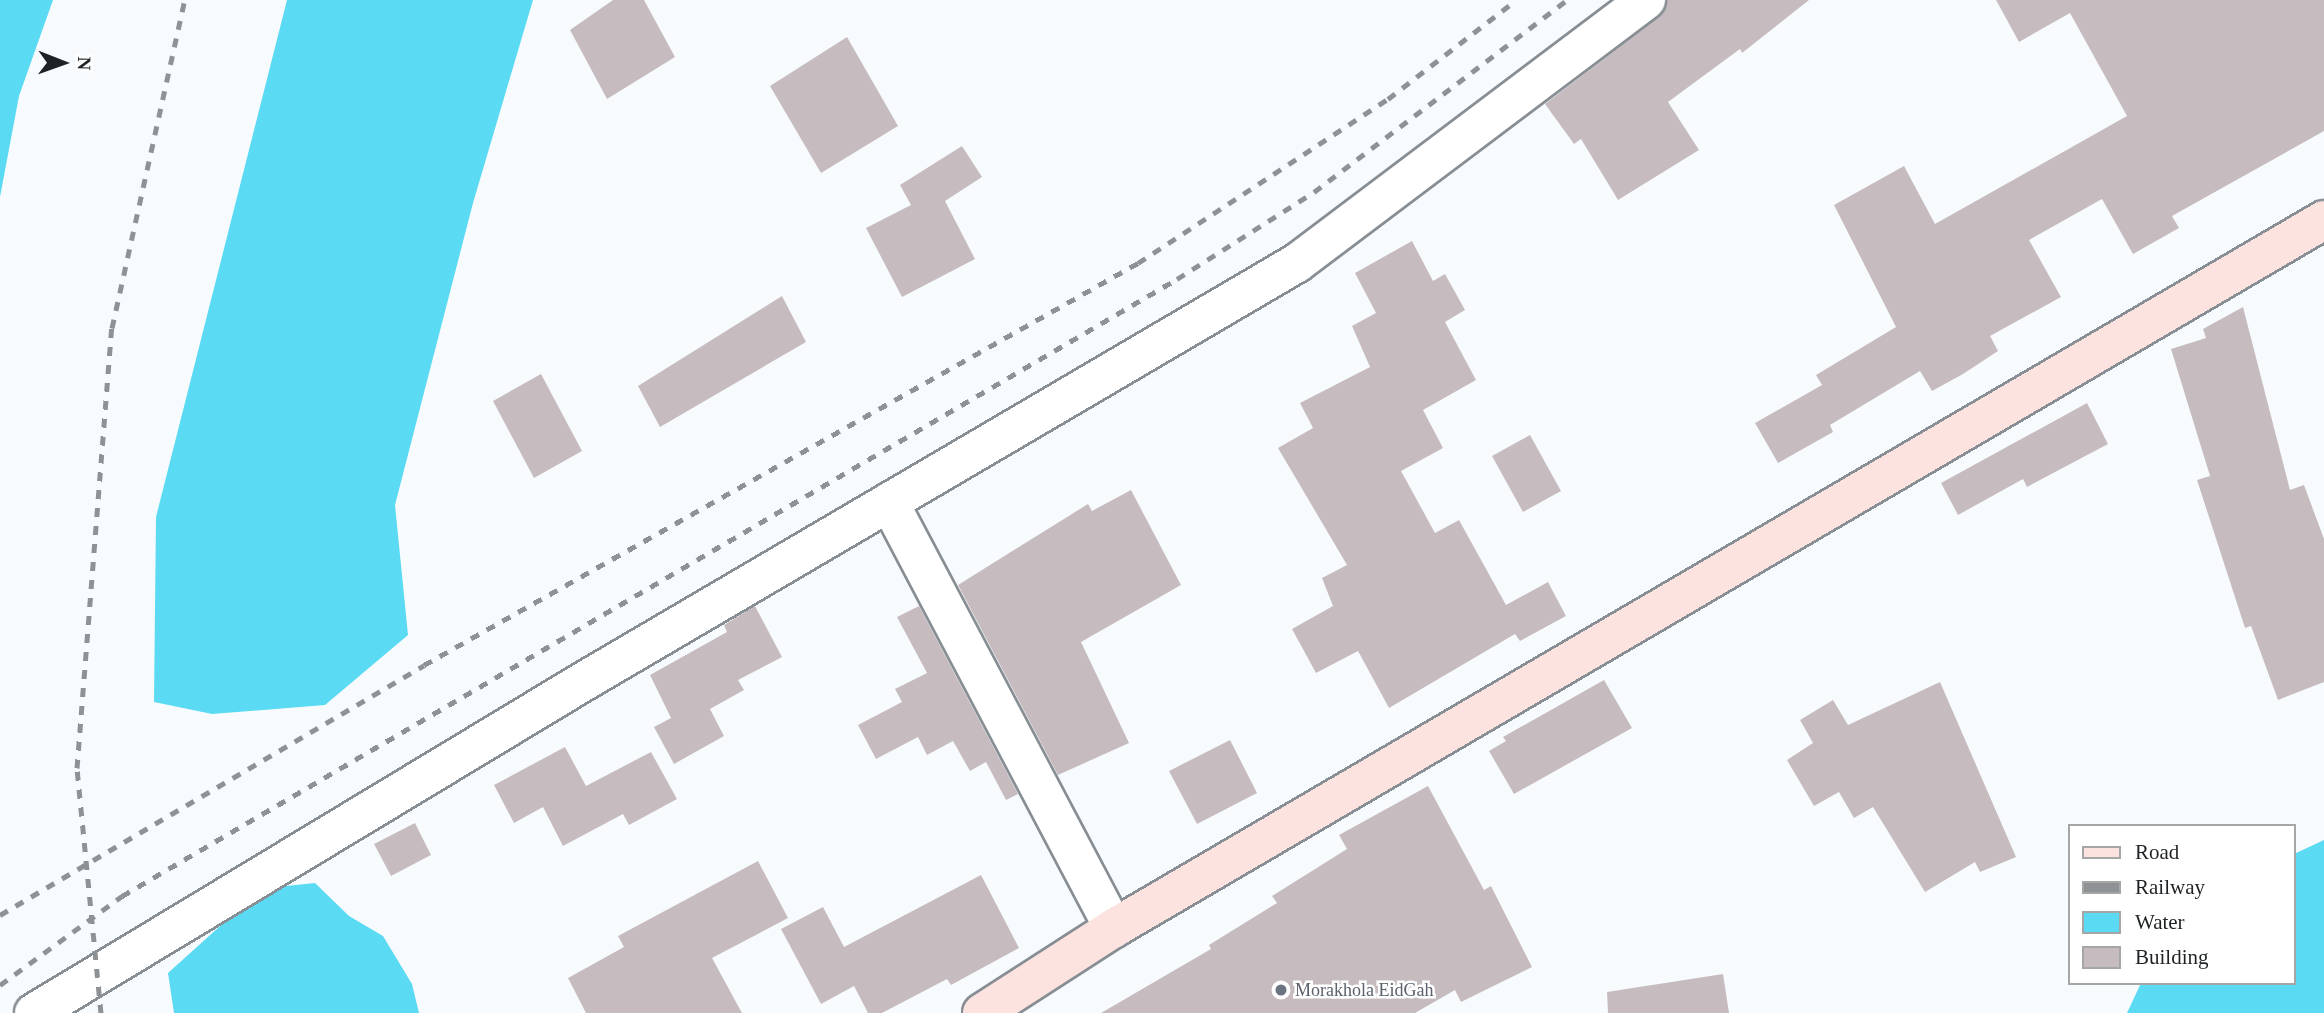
<!DOCTYPE html>
<html>
<head>
<meta charset="utf-8">
<style>
  body { margin:0 }
  #map { position:relative; width:2324px; height:1013px; overflow:hidden; background:#f8fbfe; font-family:Georgia,serif }
  div>[style] { position:absolute }
  .water>* { inset:0; background:#5adaf3 }
  .building>* { inset:0; background:#c6bcbf }
  .roads { filter:drop-shadow(2px 0 #878e94) drop-shadow(-2px 0 #878e94) drop-shadow(0 2px #878e94) drop-shadow(0 -2px #878e94) }
  .street>* { height:38px; margin:-19px; padding:0 19px; transform-origin:19px; border-radius:19px; background:#fff }
  .secondary>* { height:38px; margin:-19px; padding:0 19px; transform-origin:19px; border-radius:19px; background:#fde3e0 }
  .rail>* { height:5px; margin-top:-2.5px; transform-origin:0; background:repeating-linear-gradient(90deg,#8f9295 0 9px,transparent 0 18px) }
  .dots>* { width:19px; height:19px; translate:-50% -50%; box-sizing:border-box; border:4px solid #fff; border-radius:50% }
  span { translate:-50% -50%; white-space:nowrap; text-align:center; line-height:1.15; -webkit-text-stroke:5px #fff; paint-order:stroke }
  .worship-label { font-size:18px; color:#5b616d }
  .left { translate:0 -50%; text-align:left }
  .legend { position:absolute; left:2068px; top:824px; width:228px; height:161px; box-sizing:border-box; background:#fff; border:2px solid #a5a7a7; margin:0; padding:9px 12px; list-style:none; font-size:21px; color:#1f2224 }
  .legend li { display:flex; align-items:center; gap:14px; height:35px }
  .legend b { width:35px; border:2px solid #a5a7a7 }
  .north { position:absolute; left:28px; top:28px; width:70px; height:70px; -webkit-text-stroke:5px #fff; paint-order:stroke; rotate:91deg; font-size:19px; font-weight:700; line-height:28px; text-align:center; color:#1f2224 }
  .north::after { content:''; display:block; margin:auto; width:24px; height:32px; background:#1f2224; clip-path:polygon(50% 0,100% 100%,50% 72%,0 100%) }
</style>
</head>
<body>
<div id="map">
  <div class="water">
    <i style="clip-path:polygon(0 0,53px 0,19px 96px,0 197px)"></i>
    <i style="clip-path:polygon(287px 0,533px 0,473px 203px,395px 505px,408px 635px,325px 705px,212px 714px,154px 702px,156px 517px)"></i>
    <i style="clip-path:polygon(2324px 840px,2324px 1013px,2127px 1013px,2141px 983px,2294px 983px,2294px 854px)"></i>
    <i style="clip-path:polygon(315px 883px,349px 916px,383px 936px,412px 984px,419px 1013px,174px 1013px,168px 973px,229px 918px,286px 886px)"></i>
  </div>
  <div class="building">
    <i style="clip-path:polygon(613px 0,644px 0,675px 57px,607px 99px,570px 30px)"></i>
    <i style="clip-path:polygon(1667px 0,1809px 0,1742px 53px,1740px 49px,1668px 102px,1699px 150px,1618px 200px,1581px 139px,1574px 144px,1545px 104px,1659px 17px)"></i>
    <i style="clip-path:polygon(1996px 0,2324px 0,2324px 131px,2172px 216px,2179px 228px,2133px 254px,2102px 199px,2029px 240px,2061px 297px,1990px 336px,1998px 351px,1963px 374px,1932px 391px,1920px 371px,1830px 425px,1833px 432px,1778px 463px,1755px 423px,1822px 385px,1816px 375px,1896px 327px,1834px 205px,1904px 166px,1935px 224px,2127px 116px,2070px 13px,2019px 42px)"></i>
    <i style="clip-path:polygon(847px 37px,898px 126px,821px 173px,770px 86px)"></i>
    <i style="clip-path:polygon(962px 146px,982px 177px,945px 201px,975px 259px,902px 297px,866px 228px,911px 205px,900px 185px)"></i>
    <i style="clip-path:polygon(1412px 241px,1433px 281px,1445px 274px,1465px 310px,1445px 322px,1476px 380px,1423px 410px,1443px 448px,1401px 471px,1435px 533px,1459px 520px,1506px 605px,1548px 582px,1566px 616px,1520px 641px,1515px 634px,1389px 708px,1358px 651px,1316px 673px,1292px 629px,1333px 606px,1322px 578px,1347px 565px,1278px 448px,1313px 428px,1300px 403px,1370px 367px,1352px 326px,1376px 313px,1355px 273px)"></i>
    <i style="clip-path:polygon(782px 296px,806px 342px,660px 427px,638px 386px)"></i>
    <i style="clip-path:polygon(2243px 307px,2290px 490px,2304px 485px,2324px 539px,2324px 682px,2278px 700px,2251px 626px,2245px 628px,2197px 480px,2210px 476px,2171px 349px,2206px 338px,2203px 329px)"></i>
    <i style="clip-path:polygon(541px 374px,582px 451px,534px 478px,493px 401px)"></i>
    <i style="clip-path:polygon(2087px 403px,2108px 444px,2027px 487px,2023px 479px,1958px 515px,1941px 483px)"></i>
    <i style="clip-path:polygon(1530px 435px,1561px 491px,1523px 512px,1492px 456px)"></i>
    <i style="clip-path:polygon(1131px 490px,1181px 585px,1081px 642px,1129px 743px,1058px 775px,958px 585px,1088px 504px,1092px 511px)"></i>
    <i style="clip-path:polygon(755px 606px,782px 657px,738px 680px,744px 690px,710px 709px,724px 736px,674px 764px,654px 727px,671px 718px,650px 675px,727px 632px,724px 625px)"></i>
    <i style="clip-path:polygon(919px 606px,1018px 794px,1006px 800px,986px 762px,970px 771px,953px 741px,927px 755px,918px 737px,876px 759px,858px 725px,902px 702px,895px 689px,927px 673px,897px 617px)"></i>
    <i style="clip-path:polygon(1604px 680px,1632px 728px,1514px 794px,1489px 751px,1506px 741px,1503px 737px)"></i>
    <i style="clip-path:polygon(1940px 682px,2016px 857px,1980px 872px,1975px 862px,1925px 892px,1873px 807px,1854px 818px,1839px 792px,1814px 806px,1787px 760px,1813px 743px,1800px 720px,1833px 700px,1848px 725px)"></i>
    <i style="clip-path:polygon(1230px 740px,1257px 793px,1197px 824px,1169px 771px)"></i>
    <i style="clip-path:polygon(565px 747px,586px 786px,651px 752px,677px 799px,629px 825px,623px 814px,563px 846px,543px 807px,514px 823px,494px 785px)"></i>
    <i style="clip-path:polygon(1428px 786px,1484px 890px,1491px 886px,1532px 967px,1461px 1002px,1455px 990px,1415px 1013px,1101px 1013px,1211px 949px,1209px 945px,1277px 903px,1272px 896px,1347px 849px,1339px 835px)"></i>
    <i style="clip-path:polygon(415px 823px,431px 855px,391px 876px,374px 844px)"></i>
    <i style="clip-path:polygon(758px 861px,788px 918px,712px 958px,742px 1013px,586px 1013px,568px 978px,624px 947px,618px 936px)"></i>
    <i style="clip-path:polygon(981px 875px,1019px 948px,951px 985px,947px 979px,882px 1013px,868px 1013px,854px 986px,821px 1004px,781px 929px,823px 907px,844px 947px)"></i>
    <i style="clip-path:polygon(1723px 974px,1729px 1013px,1608px 1013px,1607px 992px)"></i>
  </div>
  <div class="roads">
    <div class="street">
      <i style="left:889px;top:502px;width:482px;rotate:62.2deg"></i>
      <i style="left:34px;top:1013px;width:639px;rotate:-31.1deg"></i>
      <i style="left:581px;top:683px;width:830px;rotate:-30.4deg"></i>
      <i style="left:1297px;top:263px;width:437px;rotate:-37deg"></i>
    </div>
    <div class="secondary">
      <i style="left:982px;top:1013px;width:157px;rotate:-32.8deg"></i>
      <i style="left:1114px;top:928px;width:1402px;rotate:-30.33deg"></i>
    </div>
  </div>
  <div class="rail">
    <i style="left:0;top:915px;width:492px;rotate:-30.5deg"></i>
    <i style="left:424px;top:665px;width:819px;rotate:-29.38deg"></i>
    <i style="left:1138px;top:263px;width:299px;rotate:-33.3deg"></i>
    <i style="left:1388px;top:99px;width:162px;rotate:-37.7deg"></i>
    <i style="left:0;top:985px;width:151px;rotate:-36.1deg"></i>
    <i style="left:122px;top:896px;width:1222px;rotate:-30.32deg"></i>
    <i style="left:1177px;top:279px;width:162px;rotate:-32.4deg"></i>
    <i style="left:1314px;top:192px;width:318px;rotate:-37.2deg"></i>
    <i style="left:101px;top:1013px;width:246px;rotate:-95.6deg"></i>
    <i style="left:77px;top:768px;width:441px;rotate:-85.5deg"></i>
    <i style="left:112px;top:328px;width:336px;rotate:-77.5deg"></i>
  </div>
  <div class="dots">
    <i style="left:1281px;top:990px;background:#6b7280"></i>
  </div>
  <div class="worship-label">
    <span class="left" style="left:1295px;top:990px">Morakhola EidGah</span>
  </div>
  <ul class="legend">
  <li><b style="height:9px;background:#fde3e0"></b>Road</li>
  <li><b style="height:9px;background:#8f9295"></b>Railway</li>
  <li><b style="height:19px;background:#5adaf3"></b>Water</li>
  <li><b style="height:19px;background:#c6bcbf"></b>Building</li>
  </ul>
  <div class="north">N</div>
</div>
</body>
</html>
